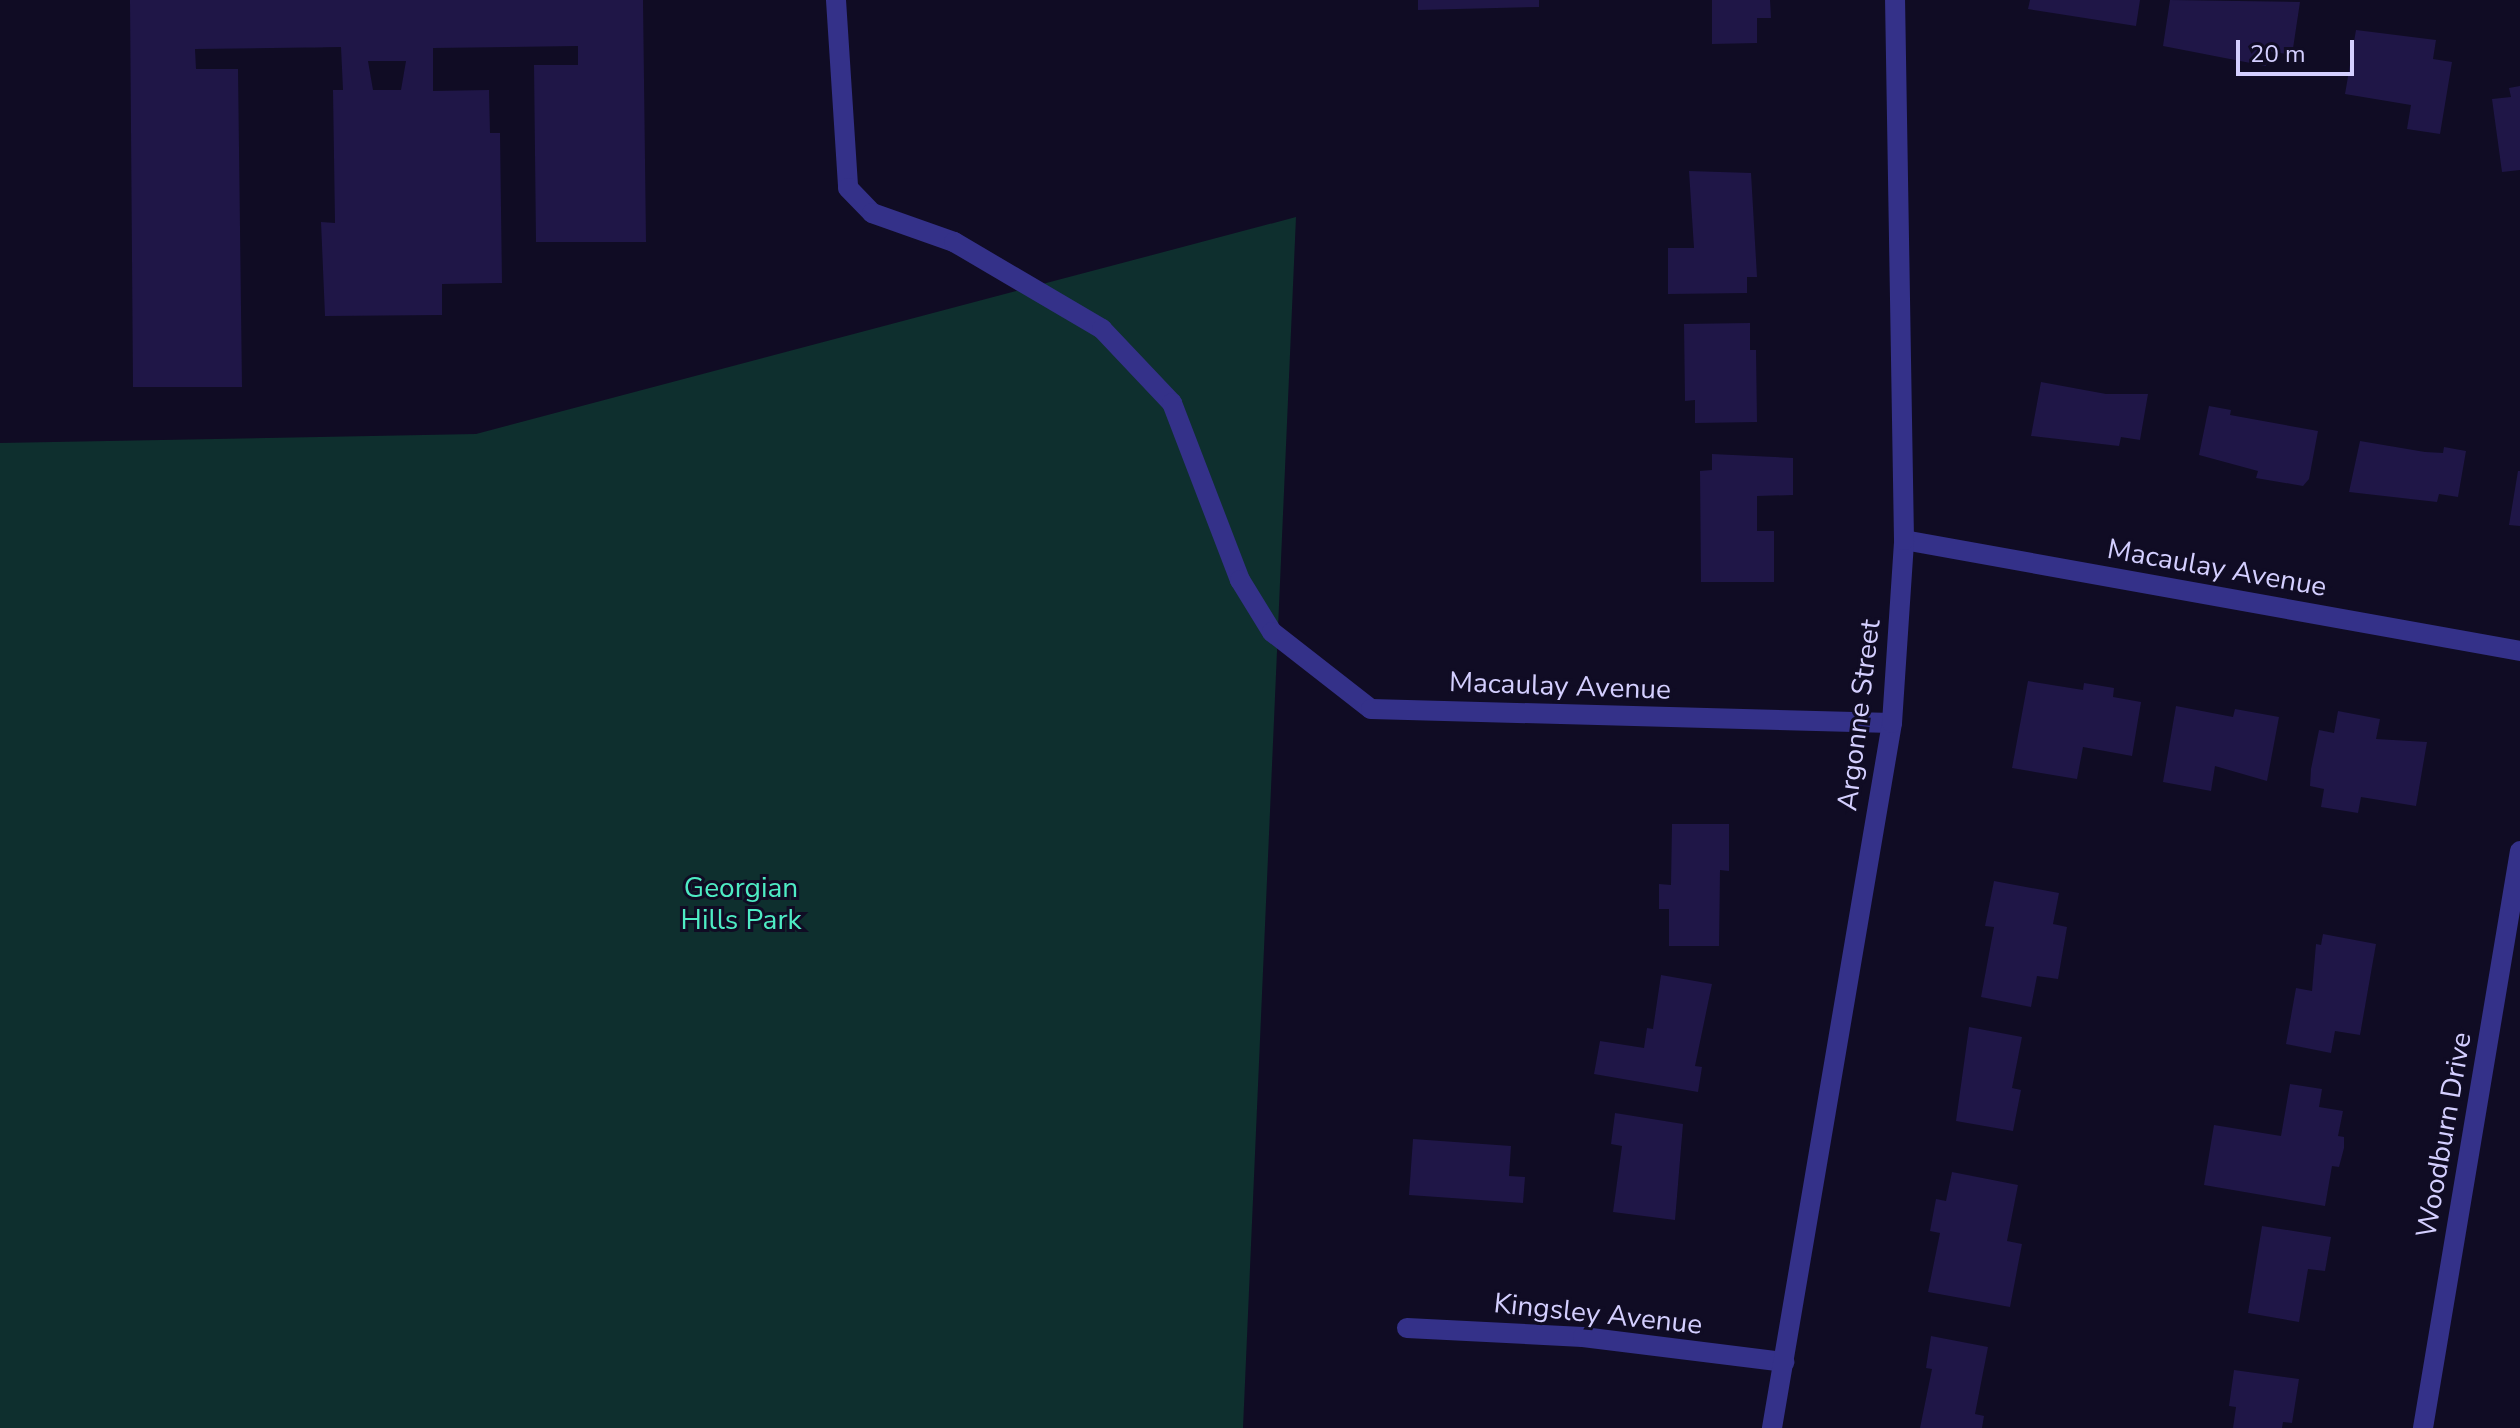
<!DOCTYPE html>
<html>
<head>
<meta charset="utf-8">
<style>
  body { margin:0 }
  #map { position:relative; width:2520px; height:1428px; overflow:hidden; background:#100c24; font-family:"Nunito Sans",sans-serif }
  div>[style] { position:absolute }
  .green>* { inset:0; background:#0e2f2e }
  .building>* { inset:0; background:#1f1647 }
  .service>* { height:20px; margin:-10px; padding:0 10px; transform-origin:10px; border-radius:10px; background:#343189 }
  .minor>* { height:20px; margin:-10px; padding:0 10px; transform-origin:10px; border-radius:10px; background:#343189 }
  .tertiary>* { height:20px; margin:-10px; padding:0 10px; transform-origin:10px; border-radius:10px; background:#343189 }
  span { translate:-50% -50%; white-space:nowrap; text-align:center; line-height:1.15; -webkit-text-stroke:6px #100c24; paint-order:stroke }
  .street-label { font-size:28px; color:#d4cfff }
  .park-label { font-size:28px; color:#4eecc4 }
  .scale { position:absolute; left:2236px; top:40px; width:118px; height:36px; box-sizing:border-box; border:4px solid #d4cfff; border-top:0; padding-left:10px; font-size:24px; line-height:28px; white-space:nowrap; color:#d4cfff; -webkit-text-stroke:6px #100c24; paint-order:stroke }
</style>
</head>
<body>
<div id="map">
  <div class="green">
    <i style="clip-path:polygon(1296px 217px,1243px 1428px,0 1428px,0 443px,476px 434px)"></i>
  </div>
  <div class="building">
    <i style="clip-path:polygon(evenodd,130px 0,643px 0,646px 242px,536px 242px,534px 65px,578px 65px,578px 46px,433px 48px,433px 91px,489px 90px,490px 133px,500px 133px,502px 283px,442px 284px,442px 315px,325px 316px,321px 222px,335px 223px,333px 90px,343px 90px,341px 47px,195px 49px,196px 69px,238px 69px,242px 387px,133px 387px,130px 0,368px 61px,406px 61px,401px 90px,373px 90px,368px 61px)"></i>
    <i style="clip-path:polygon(1418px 0,1539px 0,1539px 7px,1418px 10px)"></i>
    <i style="clip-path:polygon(1712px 0,1770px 0,1771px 18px,1757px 18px,1757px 43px,1712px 44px)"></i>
    <i style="clip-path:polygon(2030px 0,2140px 0,2136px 26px,2028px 9px)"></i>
    <i style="clip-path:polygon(2170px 0,2300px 2px,2292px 55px,2268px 51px,2266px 66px,2163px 46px)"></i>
    <i style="clip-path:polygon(2356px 30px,2436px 40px,2433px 59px,2452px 62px,2440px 134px,2407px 129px,2411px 105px,2345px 94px)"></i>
    <i style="clip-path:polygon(2520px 86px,2520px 170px,2502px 172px,2492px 99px,2511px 97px,2509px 88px)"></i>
    <i style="clip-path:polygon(1689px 171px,1751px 173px,1757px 277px,1747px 277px,1747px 293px,1668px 294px,1668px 248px,1694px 248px)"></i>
    <i style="clip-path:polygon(1750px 323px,1750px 350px,1756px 350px,1757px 422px,1695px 423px,1695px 400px,1685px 401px,1684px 324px)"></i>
    <i style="clip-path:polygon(2041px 382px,2106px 394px,2148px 394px,2140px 440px,2121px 437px,2119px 446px,2031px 436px)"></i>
    <i style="clip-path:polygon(2209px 406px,2231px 410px,2230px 415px,2318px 431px,2309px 479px,2303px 486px,2256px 478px,2258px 471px,2199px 455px)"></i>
    <i style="clip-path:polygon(2360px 441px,2425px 452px,2443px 453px,2444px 447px,2466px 451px,2458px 497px,2439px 494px,2437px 502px,2349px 492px)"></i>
    <i style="clip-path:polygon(1712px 454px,1793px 458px,1793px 495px,1757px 496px,1757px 531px,1774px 531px,1774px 582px,1701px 582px,1700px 471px,1712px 470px)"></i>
    <i style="clip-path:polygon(2518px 471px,2520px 471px,2520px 526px,2509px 525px)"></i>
    <i style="clip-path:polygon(2028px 681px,2083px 690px,2084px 683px,2114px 688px,2113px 697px,2141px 702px,2132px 756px,2083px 747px,2077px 779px,2012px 768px)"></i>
    <i style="clip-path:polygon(2176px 706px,2233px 717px,2235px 709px,2279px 717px,2267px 781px,2215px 766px,2211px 791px,2163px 782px)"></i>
    <i style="clip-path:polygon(2338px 711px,2380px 719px,2376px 739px,2427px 742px,2416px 806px,2361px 797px,2358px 813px,2321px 807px,2324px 789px,2310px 786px,2311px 769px,2319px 730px,2334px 733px)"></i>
    <i style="clip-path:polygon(1672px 824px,1729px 824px,1729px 871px,1720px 870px,1719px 946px,1669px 946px,1669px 909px,1659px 909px,1659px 884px,1671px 885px)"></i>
    <i style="clip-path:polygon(1994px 881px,2059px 893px,2053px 924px,2067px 927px,2058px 979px,2037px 976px,2031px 1007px,1981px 997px,1994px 927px,1985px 926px)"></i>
    <i style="clip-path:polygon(2323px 934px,2376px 944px,2360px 1035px,2335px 1031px,2331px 1053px,2286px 1044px,2296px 988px,2312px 991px,2316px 944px,2321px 945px)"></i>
    <i style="clip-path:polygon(1661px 975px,1712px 984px,1695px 1066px,1702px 1067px,1698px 1092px,1594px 1074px,1600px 1041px,1644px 1048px,1647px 1028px,1653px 1029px)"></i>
    <i style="clip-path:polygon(1969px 1027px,2022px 1037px,2012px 1088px,2021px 1090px,2013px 1131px,1956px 1121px)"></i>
    <i style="clip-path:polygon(2290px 1084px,2322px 1089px,2319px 1107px,2343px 1111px,2338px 1136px,2344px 1137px,2344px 1148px,2339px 1167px,2332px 1166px,2325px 1206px,2204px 1185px,2214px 1125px,2281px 1136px)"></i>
    <i style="clip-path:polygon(1615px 1113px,1683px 1124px,1675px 1220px,1613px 1212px,1622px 1146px,1611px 1144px)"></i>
    <i style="clip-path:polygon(1413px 1139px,1511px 1146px,1509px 1176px,1525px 1177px,1523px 1203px,1409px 1195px)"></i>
    <i style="clip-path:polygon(1952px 1172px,2018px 1185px,2007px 1241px,2022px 1244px,2010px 1307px,1928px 1292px,1940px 1233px,1930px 1231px,1936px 1199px,1946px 1201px)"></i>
    <i style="clip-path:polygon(2262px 1226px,2331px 1237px,2325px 1271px,2308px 1269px,2299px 1322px,2248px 1313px)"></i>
    <i style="clip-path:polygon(1931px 1336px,1988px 1347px,1975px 1414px,1984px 1416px,1982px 1428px,1920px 1428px,1932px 1369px,1926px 1368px)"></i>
    <i style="clip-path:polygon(2234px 1370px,2299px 1379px,2292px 1423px,2283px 1422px,2282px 1428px,2233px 1428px,2236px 1407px,2229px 1406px)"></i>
  </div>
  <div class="service">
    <i style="left:836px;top:0;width:188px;rotate:86.3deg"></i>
    <i style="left:848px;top:188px;width:35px;rotate:46deg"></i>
    <i style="left:872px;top:213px;width:87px;rotate:19.5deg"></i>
    <i style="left:954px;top:242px;width:172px;rotate:30.4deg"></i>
    <i style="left:1102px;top:329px;width:102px;rotate:46.6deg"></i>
    <i style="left:1172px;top:403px;width:190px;rotate:69deg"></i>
    <i style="left:1240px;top:580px;width:61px;rotate:58.4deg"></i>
    <i style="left:1272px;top:632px;width:125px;rotate:37.9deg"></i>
  </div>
  <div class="minor">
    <i style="left:1904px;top:540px;width:626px;rotate:10.21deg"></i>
    <i style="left:1371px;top:709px;width:521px;rotate:1.54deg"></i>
    <i style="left:1407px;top:1328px;width:176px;rotate:2.9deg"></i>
    <i style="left:1583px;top:1337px;width:203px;rotate:7.1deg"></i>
    <i style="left:2423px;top:1428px;width:585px;rotate:-80.46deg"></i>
  </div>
  <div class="tertiary">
    <i style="left:1772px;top:1428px;width:715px;rotate:-80.34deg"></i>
    <i style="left:1892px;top:723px;width:183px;rotate:-86.2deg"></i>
    <i style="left:1904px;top:540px;width:540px;rotate:-90.95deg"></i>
  </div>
  <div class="street-label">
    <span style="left:2217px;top:568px;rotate:10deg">Macaulay Avenue</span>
    <span style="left:1560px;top:686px;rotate:2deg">Macaulay Avenue</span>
    <span style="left:1859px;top:715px;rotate:-83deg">Argonne Street</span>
    <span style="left:2444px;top:1135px;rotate:-80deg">Woodburn Drive</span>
    <span style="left:1598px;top:1314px;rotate:6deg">Kingsley Avenue</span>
  </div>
  <div class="park-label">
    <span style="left:741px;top:904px">Georgian<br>Hills Park</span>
  </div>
  <div class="scale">20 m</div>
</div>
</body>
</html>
